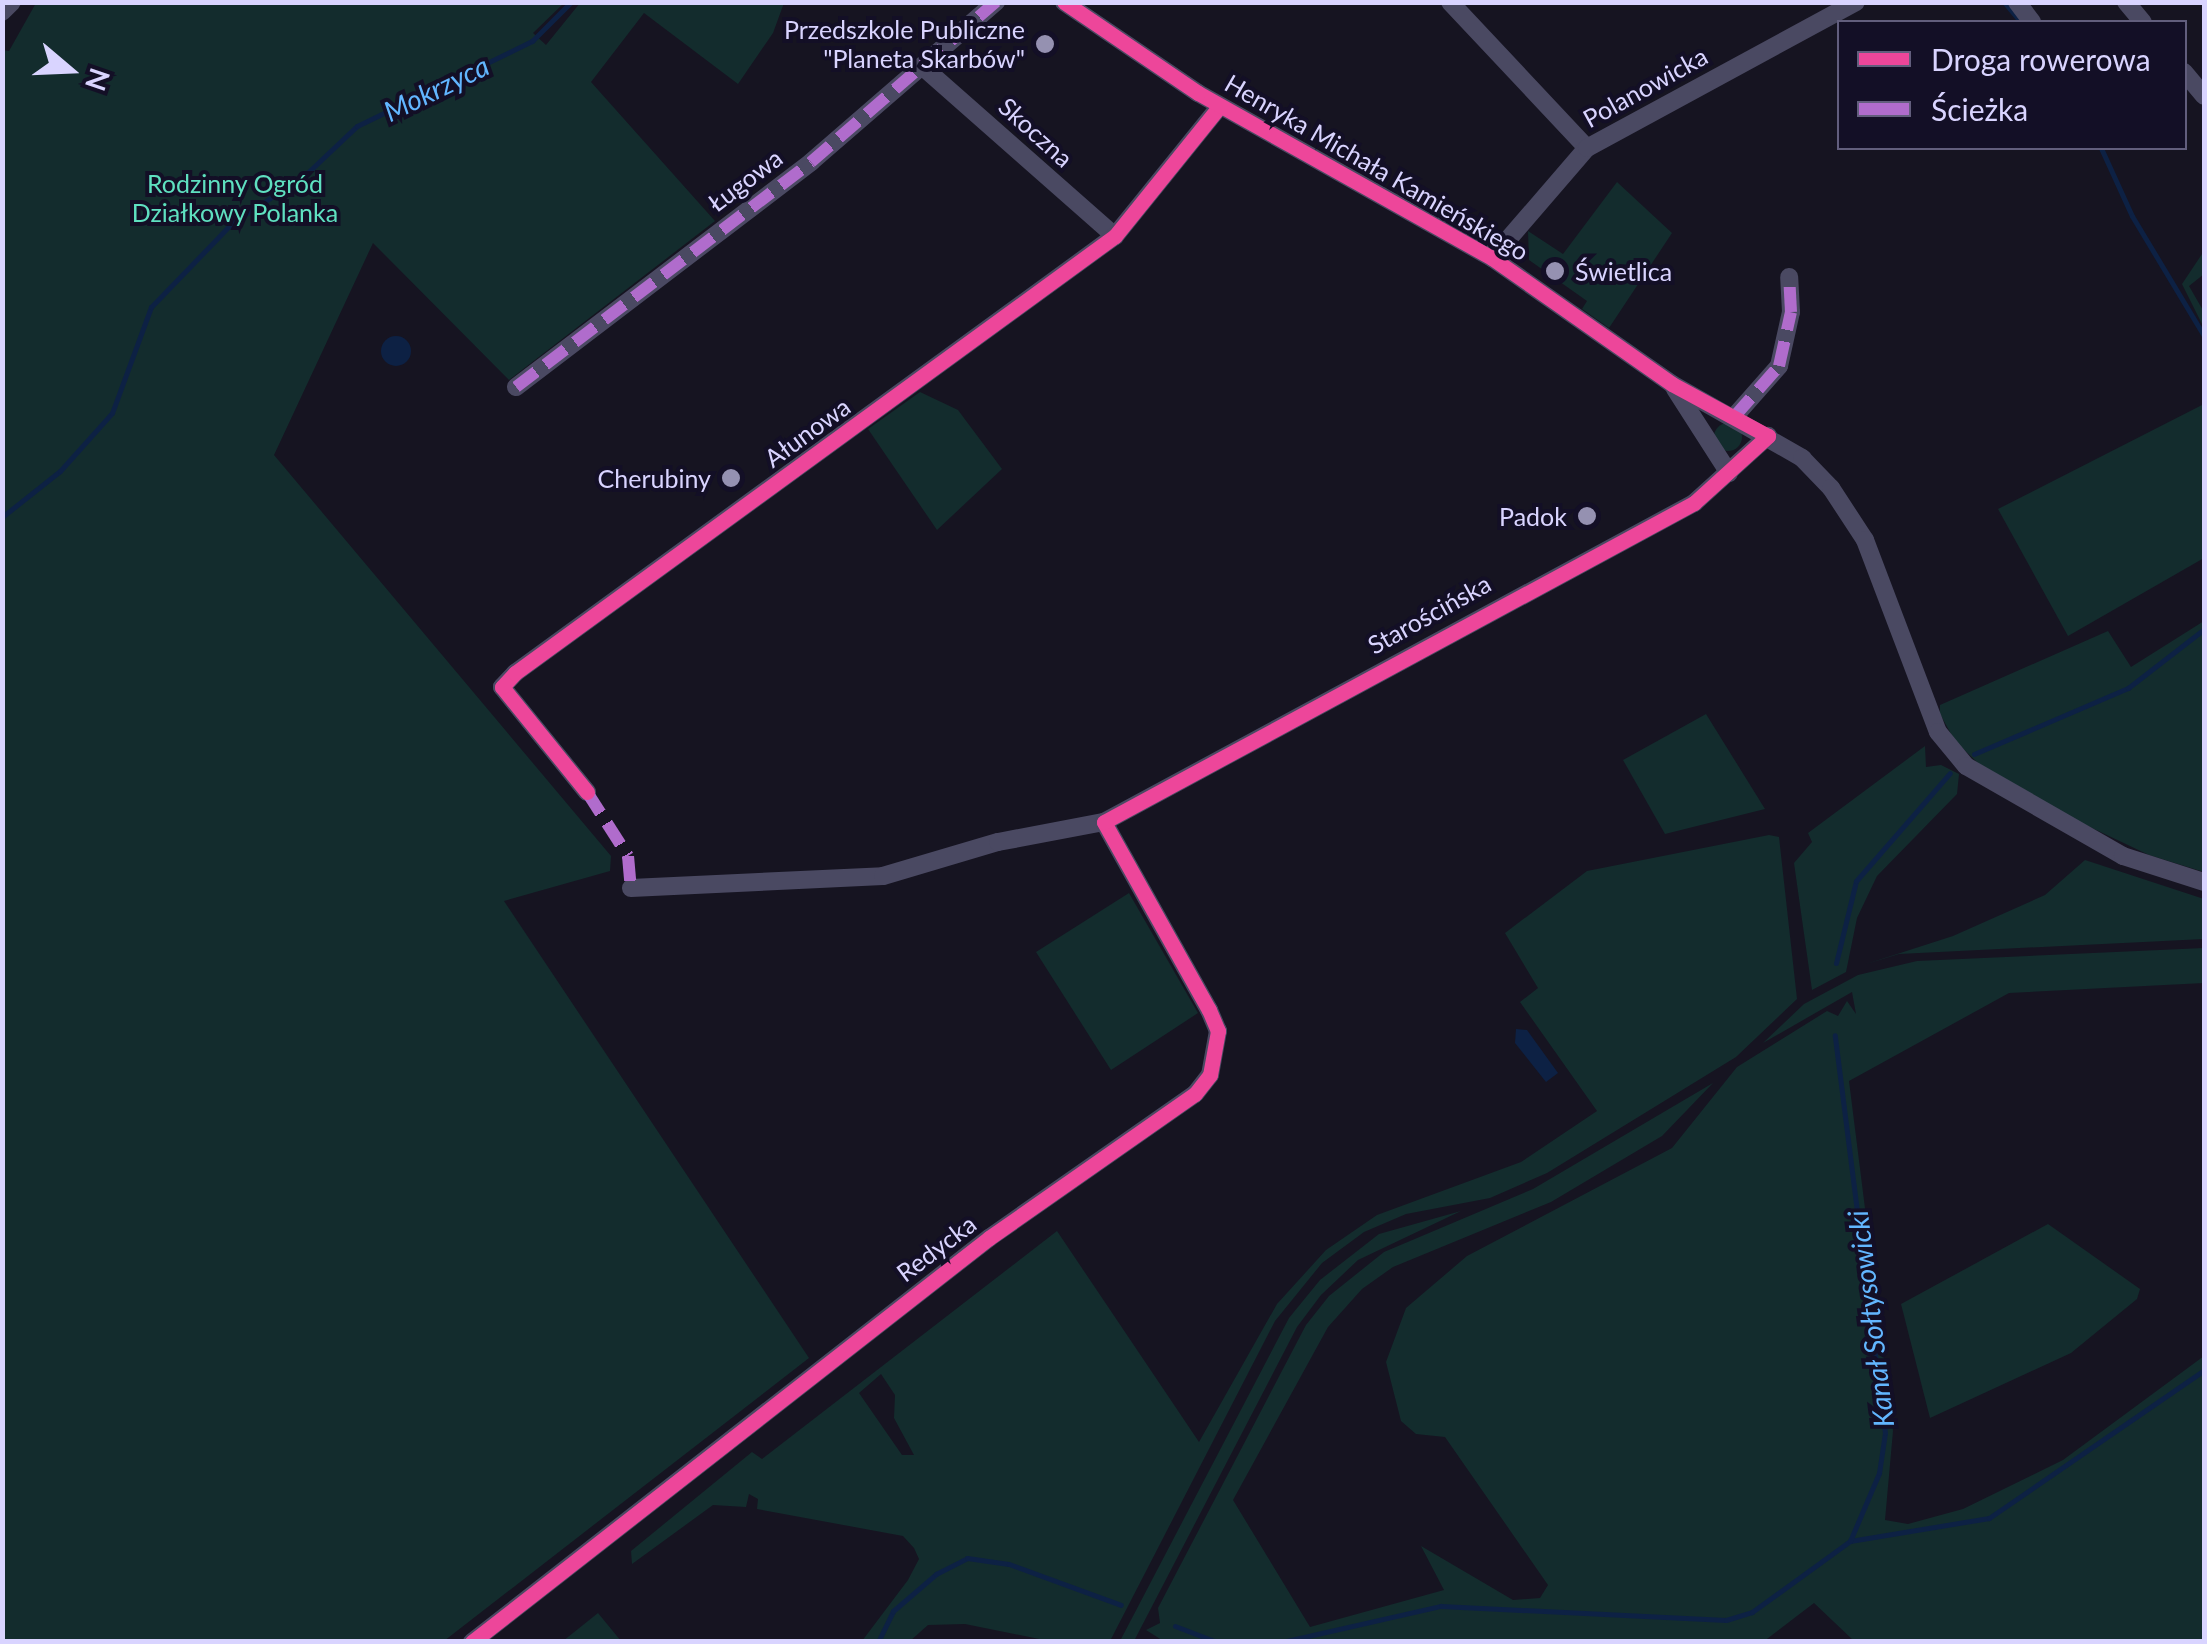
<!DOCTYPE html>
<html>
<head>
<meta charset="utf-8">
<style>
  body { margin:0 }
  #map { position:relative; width:2207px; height:1644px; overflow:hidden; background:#161421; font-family:Lato,sans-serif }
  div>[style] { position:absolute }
  .green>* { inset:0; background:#132c2d }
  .round { border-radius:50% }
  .water>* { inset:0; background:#0d2144 }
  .stream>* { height:5px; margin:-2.5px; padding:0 2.5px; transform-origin:2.5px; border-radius:2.5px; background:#0d2144 }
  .minor>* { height:18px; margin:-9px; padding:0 9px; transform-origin:9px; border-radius:9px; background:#4a4962 }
  .quiet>* { height:12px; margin-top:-6px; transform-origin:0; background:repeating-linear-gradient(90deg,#b06ccc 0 25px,transparent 0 37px) }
  .cycleway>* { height:15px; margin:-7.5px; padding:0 7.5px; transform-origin:7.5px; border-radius:7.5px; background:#ed469a }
  .dots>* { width:28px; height:28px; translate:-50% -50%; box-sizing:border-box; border:5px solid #130f26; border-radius:50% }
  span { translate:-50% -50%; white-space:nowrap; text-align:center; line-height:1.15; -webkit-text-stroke:8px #130f26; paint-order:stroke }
  .poi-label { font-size:25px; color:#d9d4ff }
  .right { translate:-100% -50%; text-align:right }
  .left { translate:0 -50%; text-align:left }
  .street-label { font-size:25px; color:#d9d4ff }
  .park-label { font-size:25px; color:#5fe0c0 }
  .water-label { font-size:28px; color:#62b6ff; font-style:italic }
  .frame { position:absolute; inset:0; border:5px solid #d9d4ff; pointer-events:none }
  .legend { position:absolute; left:1837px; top:20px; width:350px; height:130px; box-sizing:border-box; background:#130f26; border:2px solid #625e7d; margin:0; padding:12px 18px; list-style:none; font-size:30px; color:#d9d4ff }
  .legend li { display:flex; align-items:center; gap:20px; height:50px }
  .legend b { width:50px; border:2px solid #625e7d }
  .north { position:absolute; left:20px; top:20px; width:100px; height:100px; -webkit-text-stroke:8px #130f26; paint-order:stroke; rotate:109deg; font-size:28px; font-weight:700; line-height:40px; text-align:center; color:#d9d4ff }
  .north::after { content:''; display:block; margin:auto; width:35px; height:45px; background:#d9d4ff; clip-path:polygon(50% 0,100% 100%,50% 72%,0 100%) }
</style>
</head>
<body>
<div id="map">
  <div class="green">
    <i style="clip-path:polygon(36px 3px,564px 3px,533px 33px,546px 45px,580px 3px,784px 3px,773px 33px,738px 84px,644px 13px,591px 82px,715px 221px,509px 380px,373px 243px,274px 455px,611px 856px,610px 871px,504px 901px,809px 1358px,444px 1641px,3px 1641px,2px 50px,9px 51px)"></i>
    <i style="clip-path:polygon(1617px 182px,1672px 233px,1609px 328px,1582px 309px,1587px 301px,1529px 260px,1528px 231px,1563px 254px)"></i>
    <i style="clip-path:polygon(2204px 251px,2204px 274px,2189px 286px,2204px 312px,2204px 328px,2182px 284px)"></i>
    <i style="clip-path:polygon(920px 392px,958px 410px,1002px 469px,937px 530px,868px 429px)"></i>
    <i style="clip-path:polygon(2204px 404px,2204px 558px,2068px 636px,1998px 509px)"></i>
    <i class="round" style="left:1714px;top:423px;width:28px;height:28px"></i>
    <i style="clip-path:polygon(2204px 621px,2204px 872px,2149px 855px,2050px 808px,1980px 765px,1955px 741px,1940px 714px,1940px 705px,2108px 631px,2131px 667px)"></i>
    <i style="clip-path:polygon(1706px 714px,1765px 809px,1665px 834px,1623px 760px)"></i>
    <i style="clip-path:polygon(1925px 746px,1926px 767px,1941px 765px,1959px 774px,1957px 794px,1877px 876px,1857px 918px,1846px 972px,1812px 990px,1794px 863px,1812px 842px,1808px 833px)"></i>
    <i style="clip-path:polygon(evenodd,1769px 835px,1779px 837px,1797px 999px,1736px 1057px,1547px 1173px,1490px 1198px,1406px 1214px,1364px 1232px,1322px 1263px,1275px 1321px,1110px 1641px,1049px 1641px,965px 1624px,928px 1625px,910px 1641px,862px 1641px,908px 1580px,919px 1559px,914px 1548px,903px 1536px,757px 1509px,758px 1499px,749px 1494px,746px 1507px,713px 1505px,632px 1564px,631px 1551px,752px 1452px,762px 1459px,1057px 1231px,1199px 1442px,1277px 1304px,1326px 1250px,1377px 1215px,1521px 1162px,1597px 1111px,1520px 1002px,1538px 988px,1505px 933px,1587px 871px,1769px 835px,881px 1374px,895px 1395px,894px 1418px,914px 1455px,902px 1455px,859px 1393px,881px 1374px)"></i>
    <i style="clip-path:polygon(2085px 860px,2204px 899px,2204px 939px,1899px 954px,1863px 965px,1953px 936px,2045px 895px)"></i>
    <i style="clip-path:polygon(1129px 893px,1198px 1013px,1111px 1070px,1036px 952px)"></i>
    <i style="clip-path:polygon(2204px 948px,2204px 983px,2009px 993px,1849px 1081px,1893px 1431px,1885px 1520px,1908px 1524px,1963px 1509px,2063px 1460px,2204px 1356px,2204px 1641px,1854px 1641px,1814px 1603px,1763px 1642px,1165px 1642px,1146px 1630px,1160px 1623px,1158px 1608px,1306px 1325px,1329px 1296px,1384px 1252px,1533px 1189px,1713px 1083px,1662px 1136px,1551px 1202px,1393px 1267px,1362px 1289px,1328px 1327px,1233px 1500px,1310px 1627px,1444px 1590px,1421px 1546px,1513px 1600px,1540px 1598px,1548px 1585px,1445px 1437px,1416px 1434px,1401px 1421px,1386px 1362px,1406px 1308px,1467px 1256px,1672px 1148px,1737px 1067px,1827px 1011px,1838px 1016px,1847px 1001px,1856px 1014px,1852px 992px,1763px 1043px,1804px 1004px,1858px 975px,1917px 961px)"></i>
    <i style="clip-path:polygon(1461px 1211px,1358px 1260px,1321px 1295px,1297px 1327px,1134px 1641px,1120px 1641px,1289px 1318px,1320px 1280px,1379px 1234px)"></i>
    <i style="clip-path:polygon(2048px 1224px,2140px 1289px,2137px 1299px,2071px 1353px,1930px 1418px,1901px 1304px)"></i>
    <i style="clip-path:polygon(598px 1613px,621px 1641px,563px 1641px)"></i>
  </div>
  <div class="water">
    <i class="round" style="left:381px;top:336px;width:30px;height:30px"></i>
    <i style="clip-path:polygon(1516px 1029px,1527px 1030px,1558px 1073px,1546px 1082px,1515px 1043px)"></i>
  </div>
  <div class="stream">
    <i style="left:2004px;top:2px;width:26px;rotate:50deg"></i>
    <i style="left:2101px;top:148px;width:75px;rotate:65.5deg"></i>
    <i style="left:2132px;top:216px;width:140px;rotate:59deg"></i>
    <i style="left:303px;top:177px;width:74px;rotate:-43.4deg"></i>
    <i style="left:357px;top:126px;width:195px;rotate:-25.9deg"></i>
    <i style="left:532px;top:41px;width:55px;rotate:-45deg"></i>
    <i style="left:2px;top:517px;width:74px;rotate:-38.4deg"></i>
    <i style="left:60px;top:471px;width:78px;rotate:-48.1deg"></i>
    <i style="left:112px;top:413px;width:113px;rotate:-69.8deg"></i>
    <i style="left:151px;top:307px;width:117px;rotate:-46deg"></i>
    <i style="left:232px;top:223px;width:69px;rotate:-33.2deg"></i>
    <i style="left:1974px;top:754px;width:168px;rotate:-23.2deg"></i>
    <i style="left:2128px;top:688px;width:96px;rotate:-37.8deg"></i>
    <i style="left:1836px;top:963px;width:84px;rotate:-76.3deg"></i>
    <i style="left:1856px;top:881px;width:143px;rotate:-49deg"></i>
    <i style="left:1850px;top:1541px;width:141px;rotate:-9.4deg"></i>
    <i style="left:1989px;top:1518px;width:261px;rotate:-34.5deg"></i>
    <i style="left:1175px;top:1626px;width:45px;rotate:20.9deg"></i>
    <i style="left:878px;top:1642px;width:34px;rotate:-64deg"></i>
    <i style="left:893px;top:1611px;width:57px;rotate:-40.7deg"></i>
    <i style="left:936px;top:1574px;width:35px;rotate:-27deg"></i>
    <i style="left:967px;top:1558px;width:42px;rotate:8.1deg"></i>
    <i style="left:1009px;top:1564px;width:119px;rotate:20.1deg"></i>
    <i style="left:1282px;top:1642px;width:163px;rotate:-12.8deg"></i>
    <i style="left:1441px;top:1606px;width:285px;rotate:2.8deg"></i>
    <i style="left:1726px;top:1620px;width:27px;rotate:-17deg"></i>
    <i style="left:1752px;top:1612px;width:121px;rotate:-35.9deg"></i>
    <i style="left:1850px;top:1541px;width:74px;rotate:-66.9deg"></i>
    <i style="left:1879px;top:1473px;width:40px;rotate:-81.5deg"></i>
    <i style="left:1885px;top:1433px;width:401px;rotate:-97.2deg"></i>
  </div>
  <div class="minor">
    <i style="left:1064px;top:2px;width:162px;rotate:34.2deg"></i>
    <i style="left:1198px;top:93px;width:337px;rotate:29.3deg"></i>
    <i style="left:1492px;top:258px;width:220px;rotate:35deg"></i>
    <i style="left:1672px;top:384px;width:150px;rotate:29.6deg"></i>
    <i style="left:1802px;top:458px;width:42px;rotate:46deg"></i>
    <i style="left:1831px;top:488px;width:62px;rotate:56.8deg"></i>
    <i style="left:1865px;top:540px;width:205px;rotate:69.2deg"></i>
    <i style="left:1938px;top:732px;width:44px;rotate:50.5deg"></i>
    <i style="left:1966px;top:766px;width:181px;rotate:29.8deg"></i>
    <i style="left:2123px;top:856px;width:85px;rotate:17.8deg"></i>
    <i style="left:1450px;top:2px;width:200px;rotate:46.8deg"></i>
    <i style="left:2017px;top:2px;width:25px;rotate:53deg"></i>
    <i style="left:2126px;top:2px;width:26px;rotate:50deg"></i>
    <i style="left:2px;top:12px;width:14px;rotate:-45deg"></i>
    <i style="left:923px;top:67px;width:256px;rotate:41.4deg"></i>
    <i style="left:2184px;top:72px;width:31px;rotate:50deg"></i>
    <i style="left:1492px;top:258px;width:145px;rotate:-49.2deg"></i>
    <i style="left:1587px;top:148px;width:306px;rotate:-28.5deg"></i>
    <i style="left:516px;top:387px;width:371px;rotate:-37.3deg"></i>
    <i style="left:811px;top:162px;width:245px;rotate:-40.9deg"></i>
    <i style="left:1675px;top:389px;width:100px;rotate:57.3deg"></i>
    <i style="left:1734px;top:417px;width:68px;rotate:-48.6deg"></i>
    <i style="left:1779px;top:366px;width:55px;rotate:-77.5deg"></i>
    <i style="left:1791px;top:312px;width:35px;rotate:-93deg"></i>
    <i style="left:587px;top:792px;width:135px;rotate:-129deg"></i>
    <i style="left:502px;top:687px;width:19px;rotate:-47deg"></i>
    <i style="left:515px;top:673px;width:742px;rotate:-36.07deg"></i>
    <i style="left:1115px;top:236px;width:167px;rotate:-51.1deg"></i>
    <i style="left:631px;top:888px;width:252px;rotate:-2.7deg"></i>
    <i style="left:883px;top:876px;width:120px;rotate:-16.5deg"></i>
    <i style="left:998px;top:842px;width:108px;rotate:-10.7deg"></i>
    <i style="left:1104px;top:822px;width:671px;rotate:-28.4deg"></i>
    <i style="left:1694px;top:503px;width:100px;rotate:-42.2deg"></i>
    <i style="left:472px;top:1642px;width:656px;rotate:-38.01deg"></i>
    <i style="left:989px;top:1238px;width:251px;rotate:-35deg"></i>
    <i style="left:1195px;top:1094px;width:24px;rotate:-52deg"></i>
    <i style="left:1210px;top:1075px;width:45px;rotate:-79.7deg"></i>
    <i style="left:1218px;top:1031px;width:23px;rotate:-113deg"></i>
    <i style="left:1209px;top:1010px;width:215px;rotate:-119.2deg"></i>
  </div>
  <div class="quiet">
    <i style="left:516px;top:387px;width:371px;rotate:-37.3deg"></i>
    <i style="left:811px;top:162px;width:245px;rotate:-40.9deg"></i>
    <i style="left:1734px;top:417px;width:68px;rotate:-48.6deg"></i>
    <i style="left:1779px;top:366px;width:55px;rotate:-77.5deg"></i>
    <i style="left:1791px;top:312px;width:35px;rotate:-93deg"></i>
    <i style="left:587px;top:792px;width:76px;rotate:57.4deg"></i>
    <i style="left:628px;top:856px;width:32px;rotate:85deg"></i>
  </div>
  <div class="cycleway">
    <i style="left:587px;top:792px;width:135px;rotate:-129deg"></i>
    <i style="left:502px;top:687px;width:19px;rotate:-47deg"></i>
    <i style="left:515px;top:673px;width:742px;rotate:-36.07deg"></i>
    <i style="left:1115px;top:236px;width:167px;rotate:-51.1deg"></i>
    <i style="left:472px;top:1642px;width:656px;rotate:-38.01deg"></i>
    <i style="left:989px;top:1238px;width:251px;rotate:-35deg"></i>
    <i style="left:1195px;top:1094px;width:24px;rotate:-52deg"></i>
    <i style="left:1210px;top:1075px;width:45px;rotate:-79.7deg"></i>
    <i style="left:1218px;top:1031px;width:23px;rotate:-113deg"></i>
    <i style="left:1209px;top:1010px;width:215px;rotate:-119.2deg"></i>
    <i style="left:1104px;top:822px;width:671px;rotate:-28.4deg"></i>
    <i style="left:1694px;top:503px;width:100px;rotate:-42.2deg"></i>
    <i style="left:1768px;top:436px;width:109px;rotate:-151.6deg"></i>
    <i style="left:1672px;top:384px;width:220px;rotate:-145deg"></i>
    <i style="left:1492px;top:258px;width:337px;rotate:-150.7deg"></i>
    <i style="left:1198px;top:93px;width:162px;rotate:-145.8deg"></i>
  </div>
  <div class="dots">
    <i style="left:1045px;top:44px;background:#9591b1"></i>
    <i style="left:1555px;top:271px;background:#9591b1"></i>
    <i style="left:731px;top:478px;background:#9591b1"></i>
    <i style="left:1587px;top:516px;background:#9591b1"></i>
  </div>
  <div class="poi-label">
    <span class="right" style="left:1025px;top:44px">Przedszkole Publiczne<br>"Planeta Skarbów"</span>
    <span class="left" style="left:1575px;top:271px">Świetlica</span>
    <span class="right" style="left:711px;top:478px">Cherubiny</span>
    <span class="right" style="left:1567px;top:516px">Padok</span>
  </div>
  <div class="street-label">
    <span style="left:1645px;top:87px;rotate:-29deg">Polanowicka</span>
    <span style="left:1036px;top:132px;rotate:42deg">Skoczna</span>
    <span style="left:1377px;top:167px;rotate:30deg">Henryka Michała Kamieńskiego</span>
    <span style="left:745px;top:180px;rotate:-37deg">Ługowa</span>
    <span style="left:807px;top:432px;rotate:-36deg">Ałunowa</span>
    <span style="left:1429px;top:614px;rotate:-29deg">Starościńska</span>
    <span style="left:936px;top:1248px;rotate:-37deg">Redycka</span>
  </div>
  <div class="park-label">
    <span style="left:235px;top:198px">Rodzinny Ogród<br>Działkowy Polanka</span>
  </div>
  <div class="water-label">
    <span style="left:436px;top:88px;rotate:-26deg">Mokrzyca</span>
    <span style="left:1870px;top:1319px;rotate:-97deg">Kanał Sołtysowicki</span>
  </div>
  <div class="frame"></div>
  <ul class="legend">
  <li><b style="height:12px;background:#ed469a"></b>Droga rowerowa</li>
  <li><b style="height:12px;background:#b06ccc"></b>Ścieżka</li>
  </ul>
  <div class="north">N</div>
</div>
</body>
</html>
